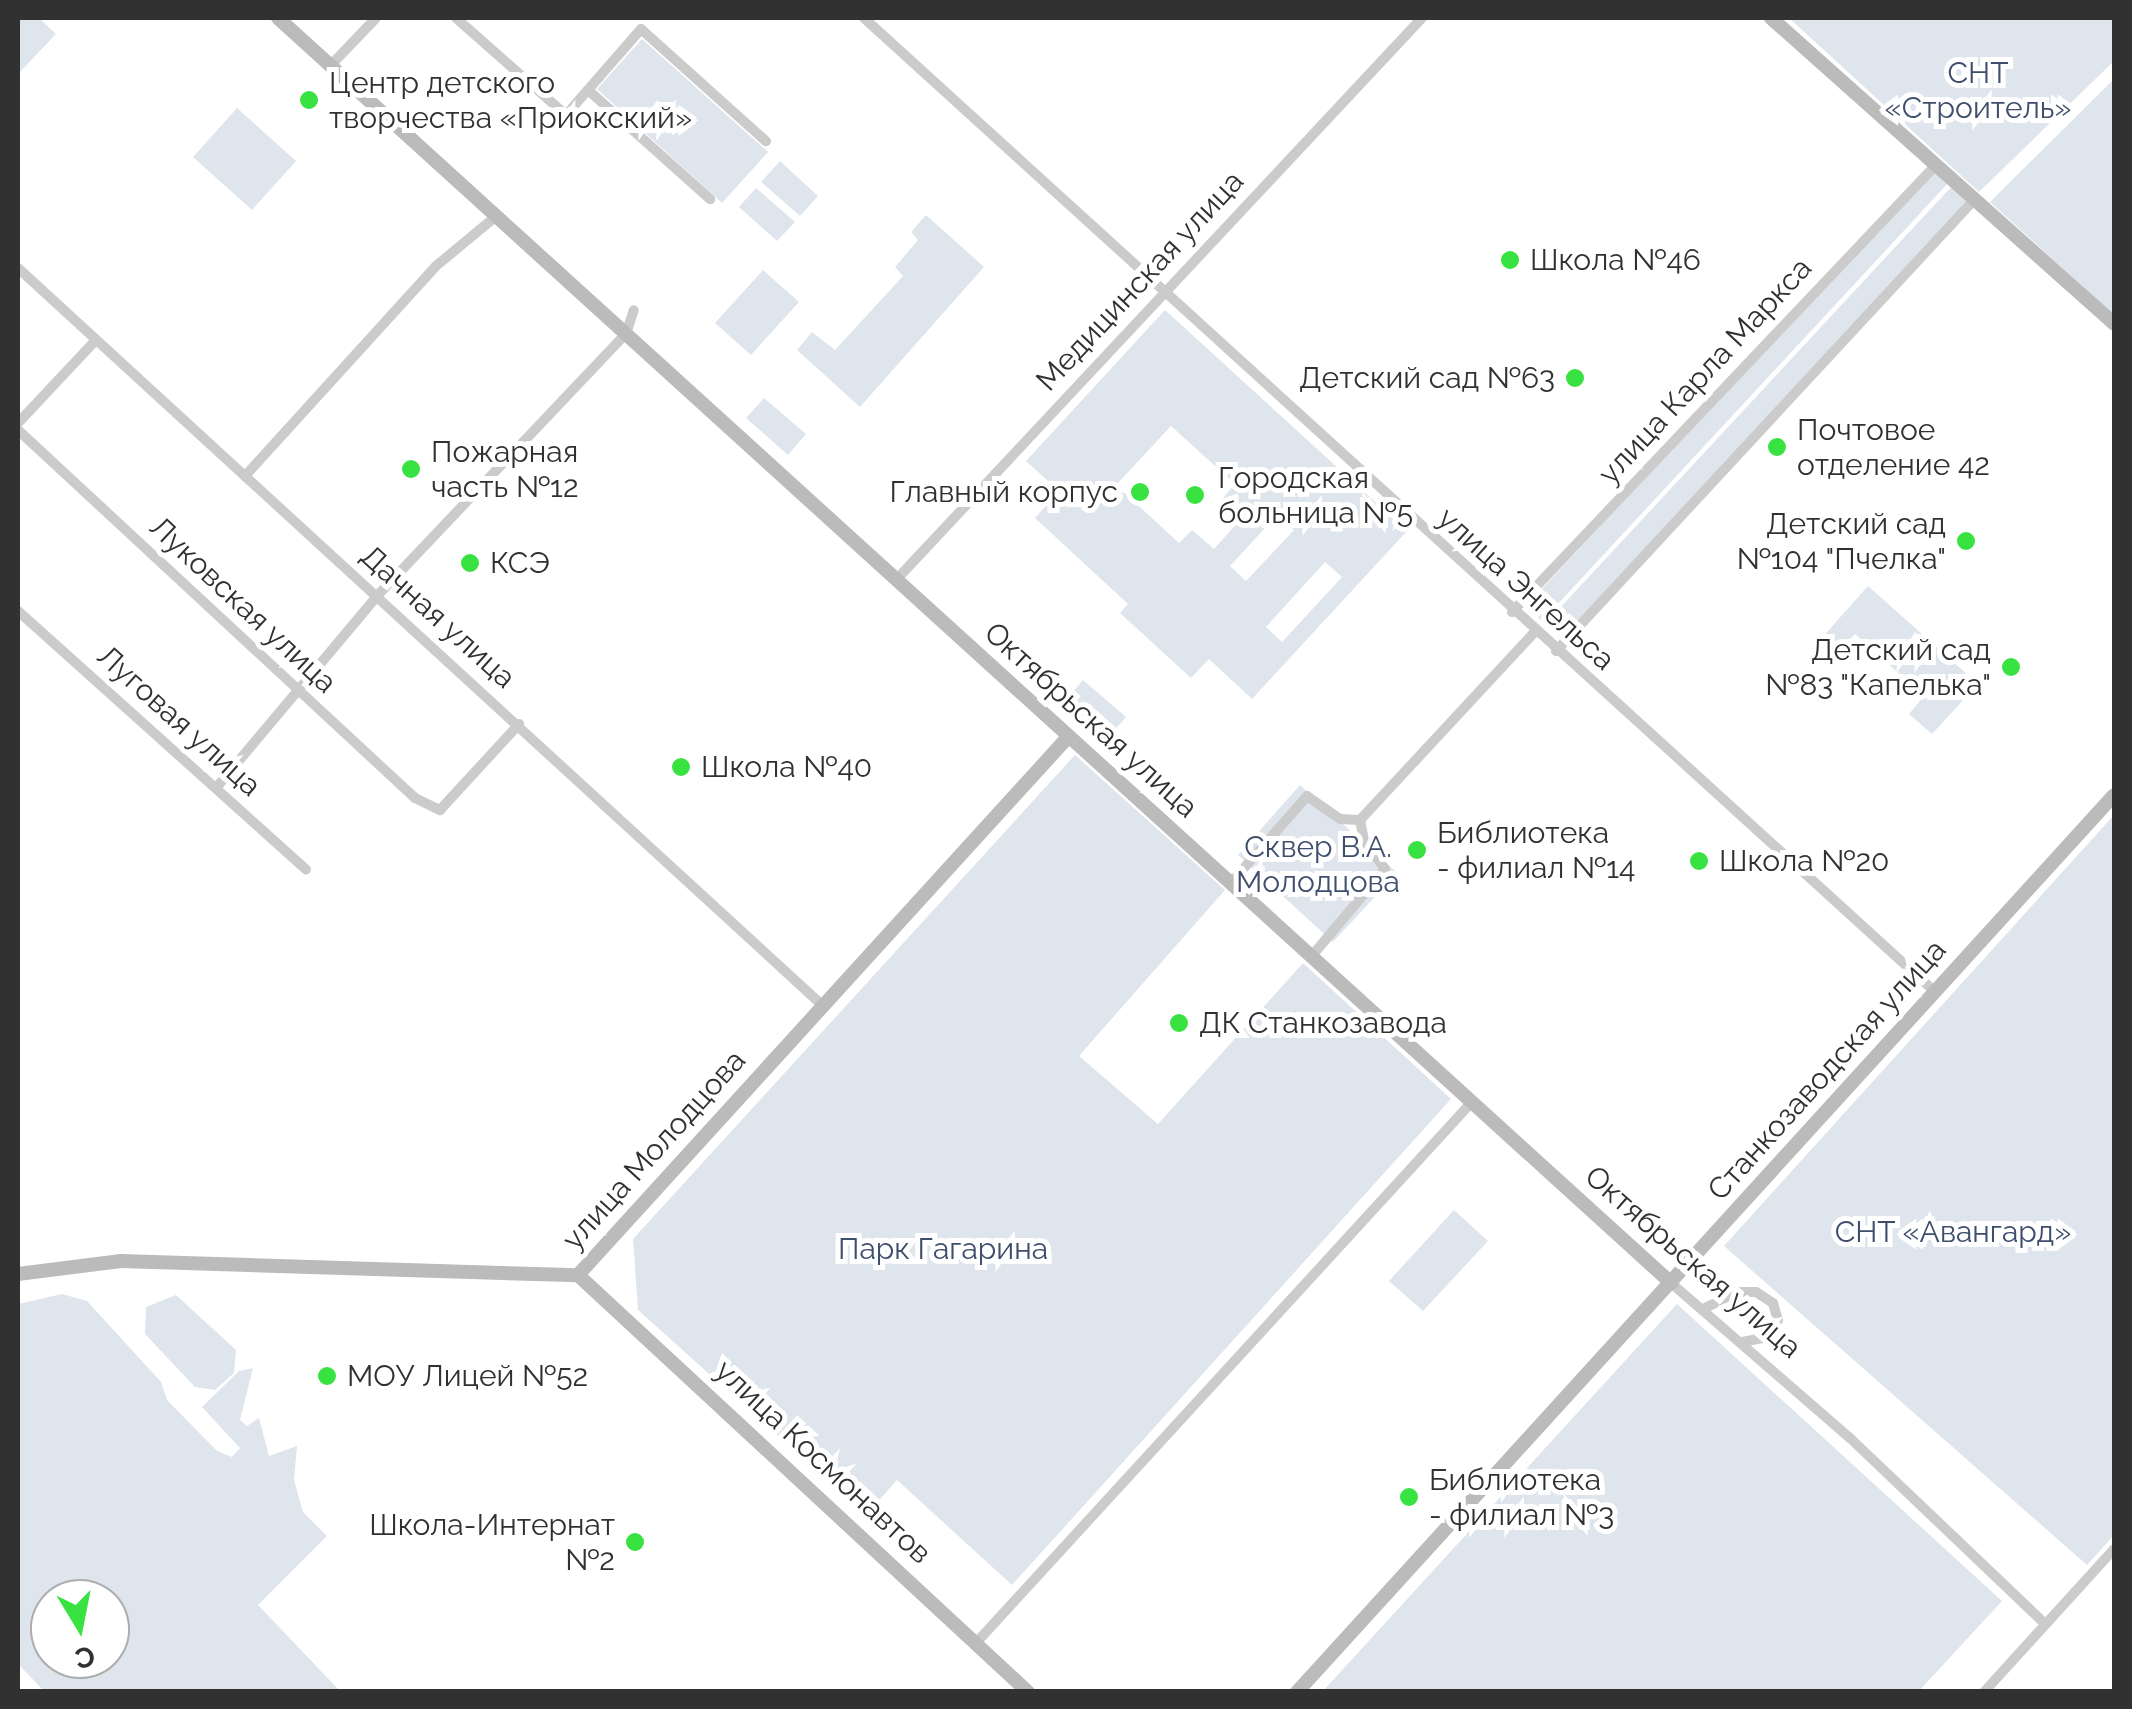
<!DOCTYPE html>
<html>
<head>
<meta charset="utf-8">
<style>
  body { margin:0 }
  #map { position:relative; width:2132px; height:1709px; overflow:hidden; background:#fff; font-family:Raleway,sans-serif }
  div>[style] { position:absolute }
  .green>* { inset:0; background:#dfe5ed }
  .street>* { height:10px; margin:-5px; padding:0 5px; transform-origin:5px; border-radius:5px; background:#cbcbcb }
  .secondary>* { height:14px; margin:-7px; padding:0 7px; transform-origin:7px; border-radius:7px; background:#bbb }
  .dots>* { width:28px; height:28px; translate:-50% -50%; box-sizing:border-box; border:5px solid #fff; border-radius:50% }
  span { translate:-50% -50%; white-space:nowrap; text-align:center; line-height:1.15; -webkit-text-stroke:10px #fff; paint-order:stroke }
  .park-label { font-size:30px; color:#3e4e6c }
  .poi-label { font-size:30px; color:#313131 }
  .left { translate:0 -50%; text-align:left }
  .right { translate:-100% -50%; text-align:right }
  .street-label { font-size:30px; color:#313131 }
  .frame { position:absolute; inset:0; border:20px solid #313131; pointer-events:none }
  .north { position:absolute; left:30px; top:1579px; width:100px; height:100px; box-sizing:border-box; background:#fff; border:2px solid #adadad; border-radius:50%; rotate:170deg; font-size:28px; font-weight:700; line-height:40px; text-align:center; color:#313131 }
  .north::after { content:''; display:block; margin:auto; width:35px; height:45px; background:#38e341; clip-path:polygon(50% 0,100% 100%,50% 72%,0 100%) }
</style>
</head>
<body>
<div id="map">
  <div class="green">
    <i style="clip-path:polygon(18px 18px,39px 18px,56px 34px,19px 73px)"></i>
    <i style="clip-path:polygon(1789px 18px,2114px 18px,2114px 61px,1979px 192px)"></i>
    <i style="clip-path:polygon(642px 39px,768px 152px,722px 203px,597px 89px)"></i>
    <i style="clip-path:polygon(2114px 79px,2114px 315px,1990px 202px)"></i>
    <i style="clip-path:polygon(237px 108px,296px 161px,252px 210px,193px 157px)"></i>
    <i style="clip-path:polygon(780px 161px,818px 196px,800px 216px,761px 182px)"></i>
    <i style="clip-path:polygon(1934px 167px,1950px 181px,1542px 621px,1526px 606px)"></i>
    <i style="clip-path:polygon(1953px 185px,1971px 201px,1563px 640px,1545px 624px)"></i>
    <i style="clip-path:polygon(756px 188px,795px 222px,777px 241px,739px 207px)"></i>
    <i style="clip-path:polygon(926px 215px,984px 267px,860px 407px,797px 350px,812px 332px,835px 350px,903px 276px,895px 267px,918px 240px,911px 232px)"></i>
    <i style="clip-path:polygon(763px 270px,799px 302px,751px 355px,715px 323px)"></i>
    <i style="clip-path:polygon(evenodd,1165px 310px,1407px 531px,1252px 699px,1209px 659px,1191px 678px,1120px 613px,1128px 604px,1035px 518px,1059px 491px,1026px 461px,1165px 310px,1171px 426px,1235px 484px,1221px 500px,1241px 519px,1214px 549px,1192px 530px,1179px 543px,1116px 485px,1171px 426px,1165px 310px,1277px 515px,1294px 530px,1246px 581px,1230px 566px,1277px 515px,1165px 310px,1325px 562px,1342px 577px,1282px 642px,1266px 627px,1325px 562px)"></i>
    <i style="clip-path:polygon(764px 398px,806px 434px,788px 455px,746px 418px)"></i>
    <i style="clip-path:polygon(1868px 586px,1978px 684px,1932px 734px,1909px 714px,1924px 696px,1855px 634px,1835px 655px,1819px 641px)"></i>
    <i style="clip-path:polygon(1083px 680px,1126px 717px,1104px 742px,1062px 705px)"></i>
    <i style="clip-path:polygon(1075px 755px,1225px 890px,1079px 1056px,1158px 1124px,1303px 963px,1451px 1099px,1012px 1585px,897px 1480px,866px 1515px,638px 1310px,633px 1239px)"></i>
    <i style="clip-path:polygon(1300px 785px,1397px 873px,1333px 942px,1238px 855px)"></i>
    <i style="clip-path:polygon(2114px 815px,2114px 1535px,2087px 1565px,1724px 1246px)"></i>
    <i style="clip-path:polygon(1454px 1210px,1488px 1241px,1423px 1311px,1389px 1281px)"></i>
    <i style="clip-path:polygon(evenodd,62px 1294px,87px 1301px,161px 1382px,167px 1400px,217px 1451px,232px 1457px,240px 1448px,202px 1407px,239px 1371px,253px 1368px,240px 1420px,247px 1426px,259px 1418px,269px 1456px,297px 1446px,294px 1480px,303px 1512px,327px 1536px,258px 1605px,340px 1691px,44px 1691px,18px 1664px,18px 1304px,62px 1294px,50px 1599px,110px 1599px,110px 1659px,50px 1659px,50px 1599px)"></i>
    <i style="clip-path:polygon(176px 1295px,236px 1350px,234px 1373px,215px 1390px,195px 1387px,145px 1334px,146px 1307px)"></i>
    <i style="clip-path:polygon(1677px 1304px,2002px 1601px,1919px 1691px,1323px 1691px)"></i>
  </div>
  <div class="street">
    <i style="left:456px;top:18px;width:147px;rotate:41.4deg"></i>
    <i style="left:566px;top:115px;width:114px;rotate:-48.9deg"></i>
    <i style="left:641px;top:29px;width:168px;rotate:41.9deg"></i>
    <i style="left:864px;top:18px;width:1448px;rotate:42.28deg"></i>
    <i style="left:331px;top:65px;width:65px;rotate:-46.2deg"></i>
    <i style="left:588px;top:90px;width:164px;rotate:41.8deg"></i>
    <i style="left:18px;top:268px;width:1091px;rotate:42.51deg"></i>
    <i style="left:18px;top:423px;width:114px;rotate:-46.8deg"></i>
    <i style="left:18px;top:430px;width:541px;rotate:42.83deg"></i>
    <i style="left:415px;top:798px;width:28px;rotate:26deg"></i>
    <i style="left:440px;top:810px;width:117px;rotate:-47.4deg"></i>
    <i style="left:245px;top:476px;width:284px;rotate:-47.7deg"></i>
    <i style="left:436px;top:266px;width:75px;rotate:-39.6deg"></i>
    <i style="left:896px;top:580px;width:770px;rotate:-46.9deg"></i>
    <i style="left:18px;top:611px;width:387px;rotate:41.9deg"></i>
    <i style="left:1512px;top:612px;width:615px;rotate:-46.52deg"></i>
    <i style="left:1556px;top:651px;width:615px;rotate:-47.17deg"></i>
    <i style="left:216px;top:788px;width:251px;rotate:-50deg"></i>
    <i style="left:377px;top:596px;width:361px;rotate:-46.5deg"></i>
    <i style="left:626px;top:334px;width:25px;rotate:-72deg"></i>
    <i style="left:1360px;top:820px;width:257px;rotate:-47.1deg"></i>
    <i style="left:1230px;top:884px;width:117px;rotate:-48.8deg"></i>
    <i style="left:1307px;top:796px;width:40px;rotate:34.9deg"></i>
    <i style="left:1340px;top:819px;width:20px;rotate:3deg"></i>
    <i style="left:1360px;top:820px;width:21px;rotate:79deg"></i>
    <i style="left:1364px;top:841px;width:35px;rotate:53deg"></i>
    <i style="left:1385px;top:869px;width:116px;rotate:130.1deg"></i>
    <i style="left:1671px;top:1283px;width:237px;rotate:40.9deg"></i>
    <i style="left:1850px;top:1438px;width:269px;rotate:43.6deg"></i>
    <i style="left:1703px;top:1309px;width:39px;rotate:-26deg"></i>
    <i style="left:1738px;top:1292px;width:18px"></i>
    <i style="left:1756px;top:1292px;width:20px;rotate:33deg"></i>
    <i style="left:1773px;top:1303px;width:18px;rotate:74deg"></i>
    <i style="left:1778px;top:1320px;width:20px;rotate:120deg"></i>
    <i style="left:1768px;top:1337px;width:26px;rotate:169deg"></i>
    <i style="left:976px;top:1643px;width:733px;rotate:-47.49deg"></i>
    <i style="left:1984px;top:1692px;width:193px;rotate:-47.7deg"></i>
  </div>
  <div class="secondary">
    <i style="left:278px;top:18px;width:1882px;rotate:42.24deg"></i>
    <i style="left:1771px;top:18px;width:460px;rotate:41.7deg"></i>
    <i style="left:18px;top:1274px;width:104px;rotate:-7.2deg"></i>
    <i style="left:121px;top:1261px;width:457px;rotate:1.8deg"></i>
    <i style="left:578px;top:1275px;width:728px;rotate:-47.67deg"></i>
    <i style="left:578px;top:1275px;width:614px;rotate:42.82deg"></i>
    <i style="left:1297px;top:1692px;width:1213px;rotate:-47.67deg"></i>
  </div>
  <div class="dots">
    <i style="left:309px;top:100px;background:#38e341"></i>
    <i style="left:1510px;top:260px;background:#38e341"></i>
    <i style="left:1575px;top:378px;background:#38e341"></i>
    <i style="left:1777px;top:447px;background:#38e341"></i>
    <i style="left:411px;top:469px;background:#38e341"></i>
    <i style="left:1140px;top:492px;background:#38e341"></i>
    <i style="left:1195px;top:495px;background:#38e341"></i>
    <i style="left:1966px;top:541px;background:#38e341"></i>
    <i style="left:470px;top:563px;background:#38e341"></i>
    <i style="left:2011px;top:667px;background:#38e341"></i>
    <i style="left:681px;top:767px;background:#38e341"></i>
    <i style="left:1417px;top:850px;background:#38e341"></i>
    <i style="left:1699px;top:861px;background:#38e341"></i>
    <i style="left:1179px;top:1023px;background:#38e341"></i>
    <i style="left:327px;top:1376px;background:#38e341"></i>
    <i style="left:1409px;top:1497px;background:#38e341"></i>
    <i style="left:635px;top:1542px;background:#38e341"></i>
  </div>
  <div class="park-label">
    <span style="left:1978px;top:90px">СНТ<br>«Строитель»</span>
    <span style="left:1318px;top:864px">Сквер В.А.<br>Молодцова</span>
    <span style="left:1953px;top:1232px">СНТ «Авангард»</span>
    <span style="left:943px;top:1249px">Парк Гагарина</span>
  </div>
  <div class="poi-label">
    <span class="left" style="left:329px;top:100px">Центр детского<br>творчества «Приокский»</span>
    <span class="left" style="left:1530px;top:260px">Школа №46</span>
    <span class="right" style="left:1555px;top:378px">Детский сад №63</span>
    <span class="left" style="left:1797px;top:447px">Почтовое<br>отделение 42</span>
    <span class="left" style="left:431px;top:469px">Пожарная<br>часть №12</span>
    <span class="left" style="left:1218px;top:495px">Городская<br>больница №5</span>
    <span class="right" style="left:1118px;top:492px">Главный корпус</span>
    <span class="right" style="left:1946px;top:541px">Детский сад<br>№104 "Пчелка"</span>
    <span class="left" style="left:490px;top:563px">КСЭ</span>
    <span class="right" style="left:1991px;top:667px">Детский сад<br>№83 "Капелька"</span>
    <span class="left" style="left:701px;top:767px">Школа №40</span>
    <span class="left" style="left:1437px;top:850px">Библиотека<br>- филиал №14</span>
    <span class="left" style="left:1719px;top:861px">Школа №20</span>
    <span class="left" style="left:1199px;top:1023px">ДК Станкозавода</span>
    <span class="left" style="left:347px;top:1376px">МОУ Лицей №52</span>
    <span class="left" style="left:1429px;top:1497px">Библиотека<br>- филиал №3</span>
    <span class="right" style="left:615px;top:1542px">Школа-Интернат<br>№2</span>
  </div>
  <div class="street-label">
    <span style="left:1140px;top:281px;rotate:-47deg">Медицинская улица</span>
    <span style="left:1705px;top:371px;rotate:-47deg">улица Карла Маркса</span>
    <span style="left:1526px;top:589px;rotate:42deg">улица Энгельса</span>
    <span style="left:243px;top:605px;rotate:43deg">Луковская улица</span>
    <span style="left:438px;top:617px;rotate:42deg">Дачная улица</span>
    <span style="left:1091px;top:720px;rotate:42deg">Октябрьская улица</span>
    <span style="left:179px;top:721px;rotate:42deg">Луговая улица</span>
    <span style="left:1827px;top:1070px;rotate:-48deg">Станкозаводская улица</span>
    <span style="left:654px;top:1150px;rotate:-48deg">улица Молодцова</span>
    <span style="left:1693px;top:1262px;rotate:41deg">Октябрьская улица</span>
    <span style="left:823px;top:1462px;rotate:43deg">улица Космонавтов</span>
  </div>
  <div class="frame"></div>
  <div class="north">С</div>
</div>
</body>
</html>
